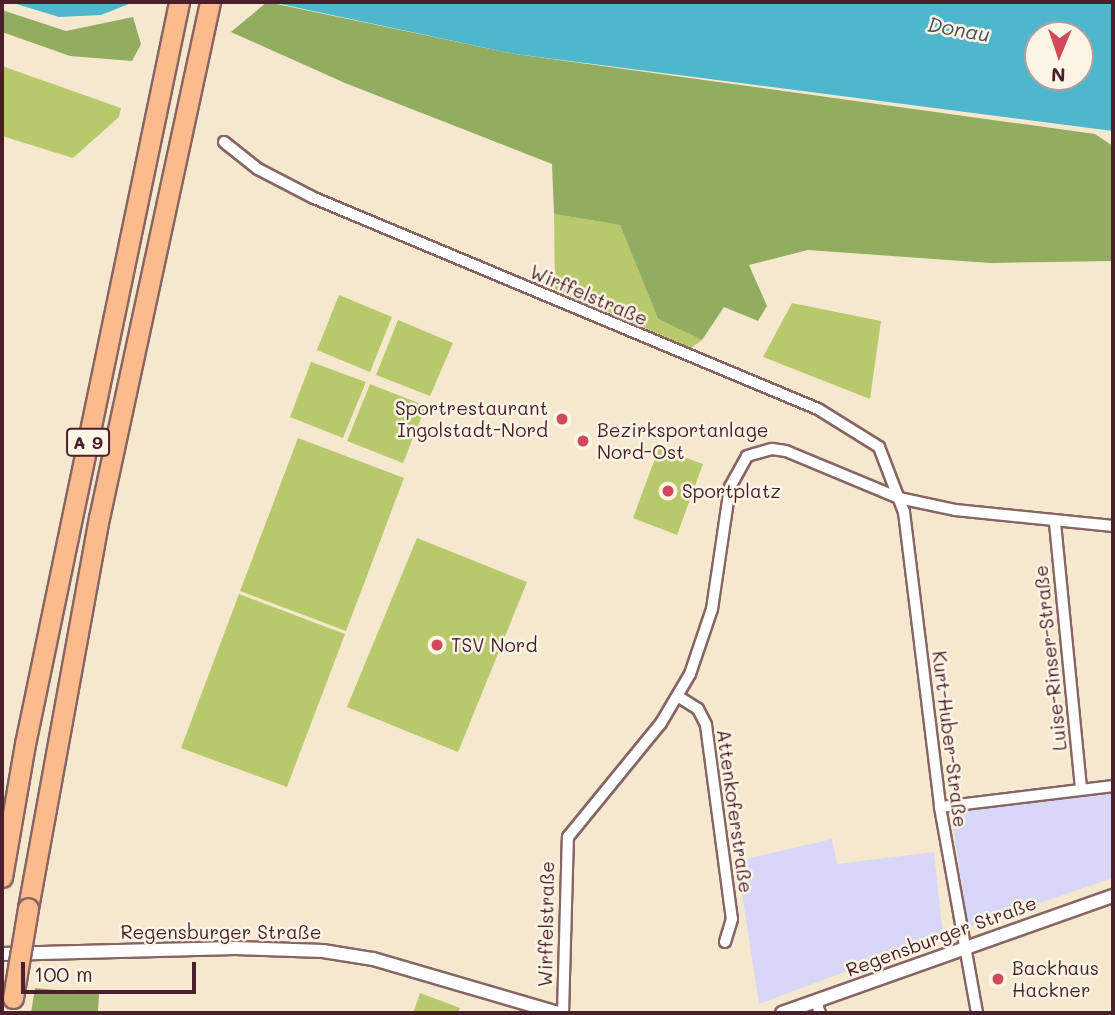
<!DOCTYPE html>
<html>
<head>
<meta charset="utf-8">
<style>
  body { margin:0 }
  #map { position:relative; width:1115px; height:1015px; overflow:hidden; background:#f6e8cf; font-family:Mali,sans-serif }
  div>[style] { position:absolute }
  .built>* { inset:0; background:#d9d7f7 }
  .green>* { inset:0; background:#b8c96b }
  .forest>* { inset:0; background:#92ad5f }
  .water>* { inset:0; background:#4eb7cc }
  .roads { filter:drop-shadow(2px 0 #866564) drop-shadow(-2px 0 #866564) drop-shadow(0 2px #866564) drop-shadow(0 -2px #866564) }
  .minor>* { height:10px; margin:-5px; padding:0 5px; transform-origin:5px; border-radius:5px; background:#fff }
  .tertiary>* { height:12px; margin:-6px; padding:0 6px; transform-origin:6px; border-radius:6px; background:#fff }
  .motorway>* { height:19px; margin:-9.5px; padding:0 9.5px; transform-origin:9.5px; border-radius:9.5px; background:#fbbb8c }
  .bridges { filter:drop-shadow(2px 0 #866564) drop-shadow(-2px 0 #866564) drop-shadow(0 2px #866564) drop-shadow(0 -2px #866564) }
  .motorway-bridge>* { height:19px; margin:-9.5px; padding:0 9.5px; transform-origin:9.5px; border-radius:9.5px; background:#fbbb8c }
  .dots>* { width:19px; height:19px; translate:-50% -50%; box-sizing:border-box; border:4px solid #fcf5e5; border-radius:50% }
  span { translate:-50% -50%; white-space:nowrap; text-align:center; line-height:1.15; -webkit-text-stroke:5px #fcf5e5; paint-order:stroke }
  .shield-label span { padding:2px 5px; background:#fcf5e5; border:2px solid; border-radius:5px; -webkit-text-stroke-width:0 }
  .shield-label { font-size:18px; color:#4a1f2b; font-weight:700 }
  .street-label { font-size:19px; color:#4a1f2b }
  .poi-label { font-size:19px; color:#4a1f2b }
  .right { translate:-100% -50%; text-align:right }
  .left { translate:0 -50%; text-align:left }
  .water-label { font-size:21px; color:#4b5463; font-style:italic }
  .frame { position:absolute; inset:0; border:4px solid #4a1f2b; pointer-events:none }
  .north { position:absolute; left:1024px; top:21px; width:70px; height:70px; box-sizing:border-box; background:#fcf5e5; border:2px solid #b59f9b; border-radius:50%; rotate:182deg; font-size:19px; font-weight:700; line-height:28px; text-align:center; color:#4a1f2b }
  .north::after { content:''; display:block; margin:auto; width:24px; height:32px; background:#d1495b; clip-path:polygon(50% 0,100% 100%,50% 72%,0 100%) }
  .scale { position:absolute; left:21px; top:962px; width:175px; height:32px; box-sizing:border-box; border:4px solid #4a1f2b; border-top:0; padding-left:9px; font-size:21px; line-height:24px; white-space:nowrap; color:#4a1f2b; -webkit-text-stroke:5px #fcf5e5; paint-order:stroke }
</style>
</head>
<body>
<div id="map">
  <div class="built">
    <i style="clip-path:polygon(1113px 791px,1113px 878px,968px 927px,951px 812px)"></i>
    <i style="clip-path:polygon(832px 839px,837px 864px,934px 852px,943px 935px,759px 1004px,737px 861px)"></i>
  </div>
  <div class="green">
    <i style="clip-path:polygon(2px 66px,121px 108px,119px 117px,73px 158px,2px 136px)"></i>
    <i style="clip-path:polygon(554px 214px,620px 225px,658px 319px,702px 340px,691px 348px,555px 289px)"></i>
    <i style="clip-path:polygon(339px 295px,392px 317px,370px 372px,317px 350px)"></i>
    <i style="clip-path:polygon(792px 303px,881px 321px,870px 399px,763px 357px)"></i>
    <i style="clip-path:polygon(398px 320px,453px 343px,430px 396px,376px 375px)"></i>
    <i style="clip-path:polygon(311px 362px,366px 382px,343px 438px,290px 417px)"></i>
    <i style="clip-path:polygon(370px 384px,426px 406px,403px 463px,347px 441px)"></i>
    <i style="clip-path:polygon(298px 438px,404px 478px,346px 631px,240px 591px)"></i>
    <i style="clip-path:polygon(659px 448px,703px 464px,677px 535px,633px 518px)"></i>
    <i style="clip-path:polygon(417px 538px,527px 582px,458px 752px,347px 707px)"></i>
    <i style="clip-path:polygon(239px 594px,345px 634px,287px 787px,181px 748px)"></i>
    <i style="clip-path:polygon(420px 993px,460px 1008px,458px 1013px,413px 1013px)"></i>
  </div>
  <div class="forest">
    <i style="clip-path:polygon(267px 2px,515px 54px,1095px 134px,1113px 146px,1113px 261px,990px 263px,808px 250px,749px 265px,767px 306px,758px 321px,724px 307px,702px 340px,658px 319px,620px 225px,554px 214px,552px 164px,345px 83px,231px 32px)"></i>
    <i style="clip-path:polygon(2px 10px,66px 31px,133px 17px,141px 44px,132px 61px,70px 56px,2px 32px)"></i>
    <i style="clip-path:polygon(35px 988px,99px 994px,98px 1013px,31px 1013px)"></i>
  </div>
  <div class="water">
    <i style="clip-path:polygon(10px 2px,134px 2px,101px 15px,59px 17px)"></i>
    <i style="clip-path:polygon(evenodd,271px 2px,1113px 2px,1113px 131px,515px 54px,271px 2px,1038px 35px,1080px 35px,1080px 77px,1038px 77px,1038px 35px)"></i>
  </div>
  <div class="roads">
    <div class="minor">
      <i style="left:224px;top:142px;width:43px;rotate:38.5deg"></i>
      <i style="left:258px;top:169px;width:63px;rotate:27.4deg"></i>
      <i style="left:314px;top:198px;width:546px;rotate:22.72deg"></i>
      <i style="left:818px;top:409px;width:72px;rotate:31.9deg"></i>
      <i style="left:879px;top:447px;width:70px;rotate:69deg"></i>
      <i style="left:904px;top:512px;width:297px;rotate:83deg"></i>
      <i style="left:940px;top:807px;width:209px;rotate:79.8deg"></i>
      <i style="left:1055px;top:523px;width:267px;rotate:84.4deg"></i>
      <i style="left:679px;top:697px;width:22px;rotate:32deg"></i>
      <i style="left:698px;top:709px;width:18px;rotate:63deg"></i>
      <i style="left:706px;top:725px;width:196px;rotate:82.4deg"></i>
      <i style="left:732px;top:919px;width:24px;rotate:107deg"></i>
      <i style="left:940px;top:807px;width:174px;rotate:-6.9deg"></i>
      <i style="left:816px;top:1001px;width:13px;rotate:72deg"></i>
      <i style="left:563px;top:1013px;width:176px;rotate:-88.4deg"></i>
      <i style="left:568px;top:837px;width:147px;rotate:-50.8deg"></i>
      <i style="left:661px;top:723px;width:57px;rotate:-59.4deg"></i>
      <i style="left:690px;top:674px;width:69px;rotate:-71.3deg"></i>
      <i style="left:712px;top:609px;width:123px;rotate:-81.6deg"></i>
      <i style="left:730px;top:487px;width:35px;rotate:-61deg"></i>
      <i style="left:747px;top:456px;width:26px;rotate:-16deg"></i>
      <i style="left:772px;top:449px;width:14px;rotate:8deg"></i>
      <i style="left:786px;top:451px;width:122px;rotate:22.6deg"></i>
      <i style="left:899px;top:498px;width:57px;rotate:12.1deg"></i>
      <i style="left:955px;top:510px;width:159px;rotate:5.8deg"></i>
    </div>
    <div class="tertiary">
      <i style="left:2px;top:954px;width:233px;rotate:-1.5deg"></i>
      <i style="left:235px;top:948px;width:88px;rotate:2deg"></i>
      <i style="left:323px;top:951px;width:51px;rotate:9.1deg"></i>
      <i style="left:373px;top:959px;width:193px;rotate:16.3deg"></i>
      <i style="left:782px;top:1013px;width:351px;rotate:-19.5deg"></i>
    </div>
    <div class="motorway">
      <i style="left:2px;top:877px;width:135px;rotate:-80.2deg"></i>
      <i style="left:25px;top:744px;width:758px;rotate:-78.27deg"></i>
      <i style="left:28px;top:908px;width:396px;rotate:-79.7deg"></i>
      <i style="left:99px;top:518px;width:528px;rotate:-77.86deg"></i>
    </div>
  </div>
  <div class="bridges">
    <div class="motorway-bridge">
      <i style="left:13px;top:998px;width:91px;rotate:-80.5deg"></i>
    </div>
  </div>
  <div class="dots">
    <i style="left:562px;top:419px;background:#d1495b"></i>
    <i style="left:583px;top:441px;background:#d1495b"></i>
    <i style="left:668px;top:491px;background:#d1495b"></i>
    <i style="left:437px;top:645px;background:#d1495b"></i>
    <i style="left:998px;top:979px;background:#d1495b"></i>
  </div>
  <div class="shield-label">
    <span style="left:88px;top:442px">A 9</span>
  </div>
  <div class="street-label">
    <span style="left:589px;top:295px;rotate:23deg">Wirffelstraße</span>
    <span style="left:1050px;top:658px;rotate:-96deg">Luise-Rinser-Straße</span>
    <span style="left:950px;top:739px;rotate:83deg">Kurt-Huber-Straße</span>
    <span style="left:735px;top:811px;rotate:82deg">Attenkoferstraße</span>
    <span style="left:546px;top:924px;rotate:-89deg">Wirffelstraße</span>
    <span style="left:221px;top:932px">Regensburger Straße</span>
    <span style="left:941px;top:936px;rotate:-20deg">Regensburger Straße</span>
  </div>
  <div class="poi-label">
    <span class="right" style="left:548px;top:419px">Sportrestaurant<br>Ingolstadt-Nord</span>
    <span class="left" style="left:597px;top:441px">Bezirksportanlage<br>Nord-Ost</span>
    <span class="left" style="left:682px;top:491px">Sportplatz</span>
    <span class="left" style="left:451px;top:645px">TSV Nord</span>
    <span class="left" style="left:1012px;top:979px">Backhaus<br>Hackner</span>
  </div>
  <div class="water-label">
    <span style="left:959px;top:29px;rotate:10deg">Donau</span>
  </div>
  <div class="frame"></div>
  <div class="north">N</div>
  <div class="scale">100 m</div>
</div>
</body>
</html>
